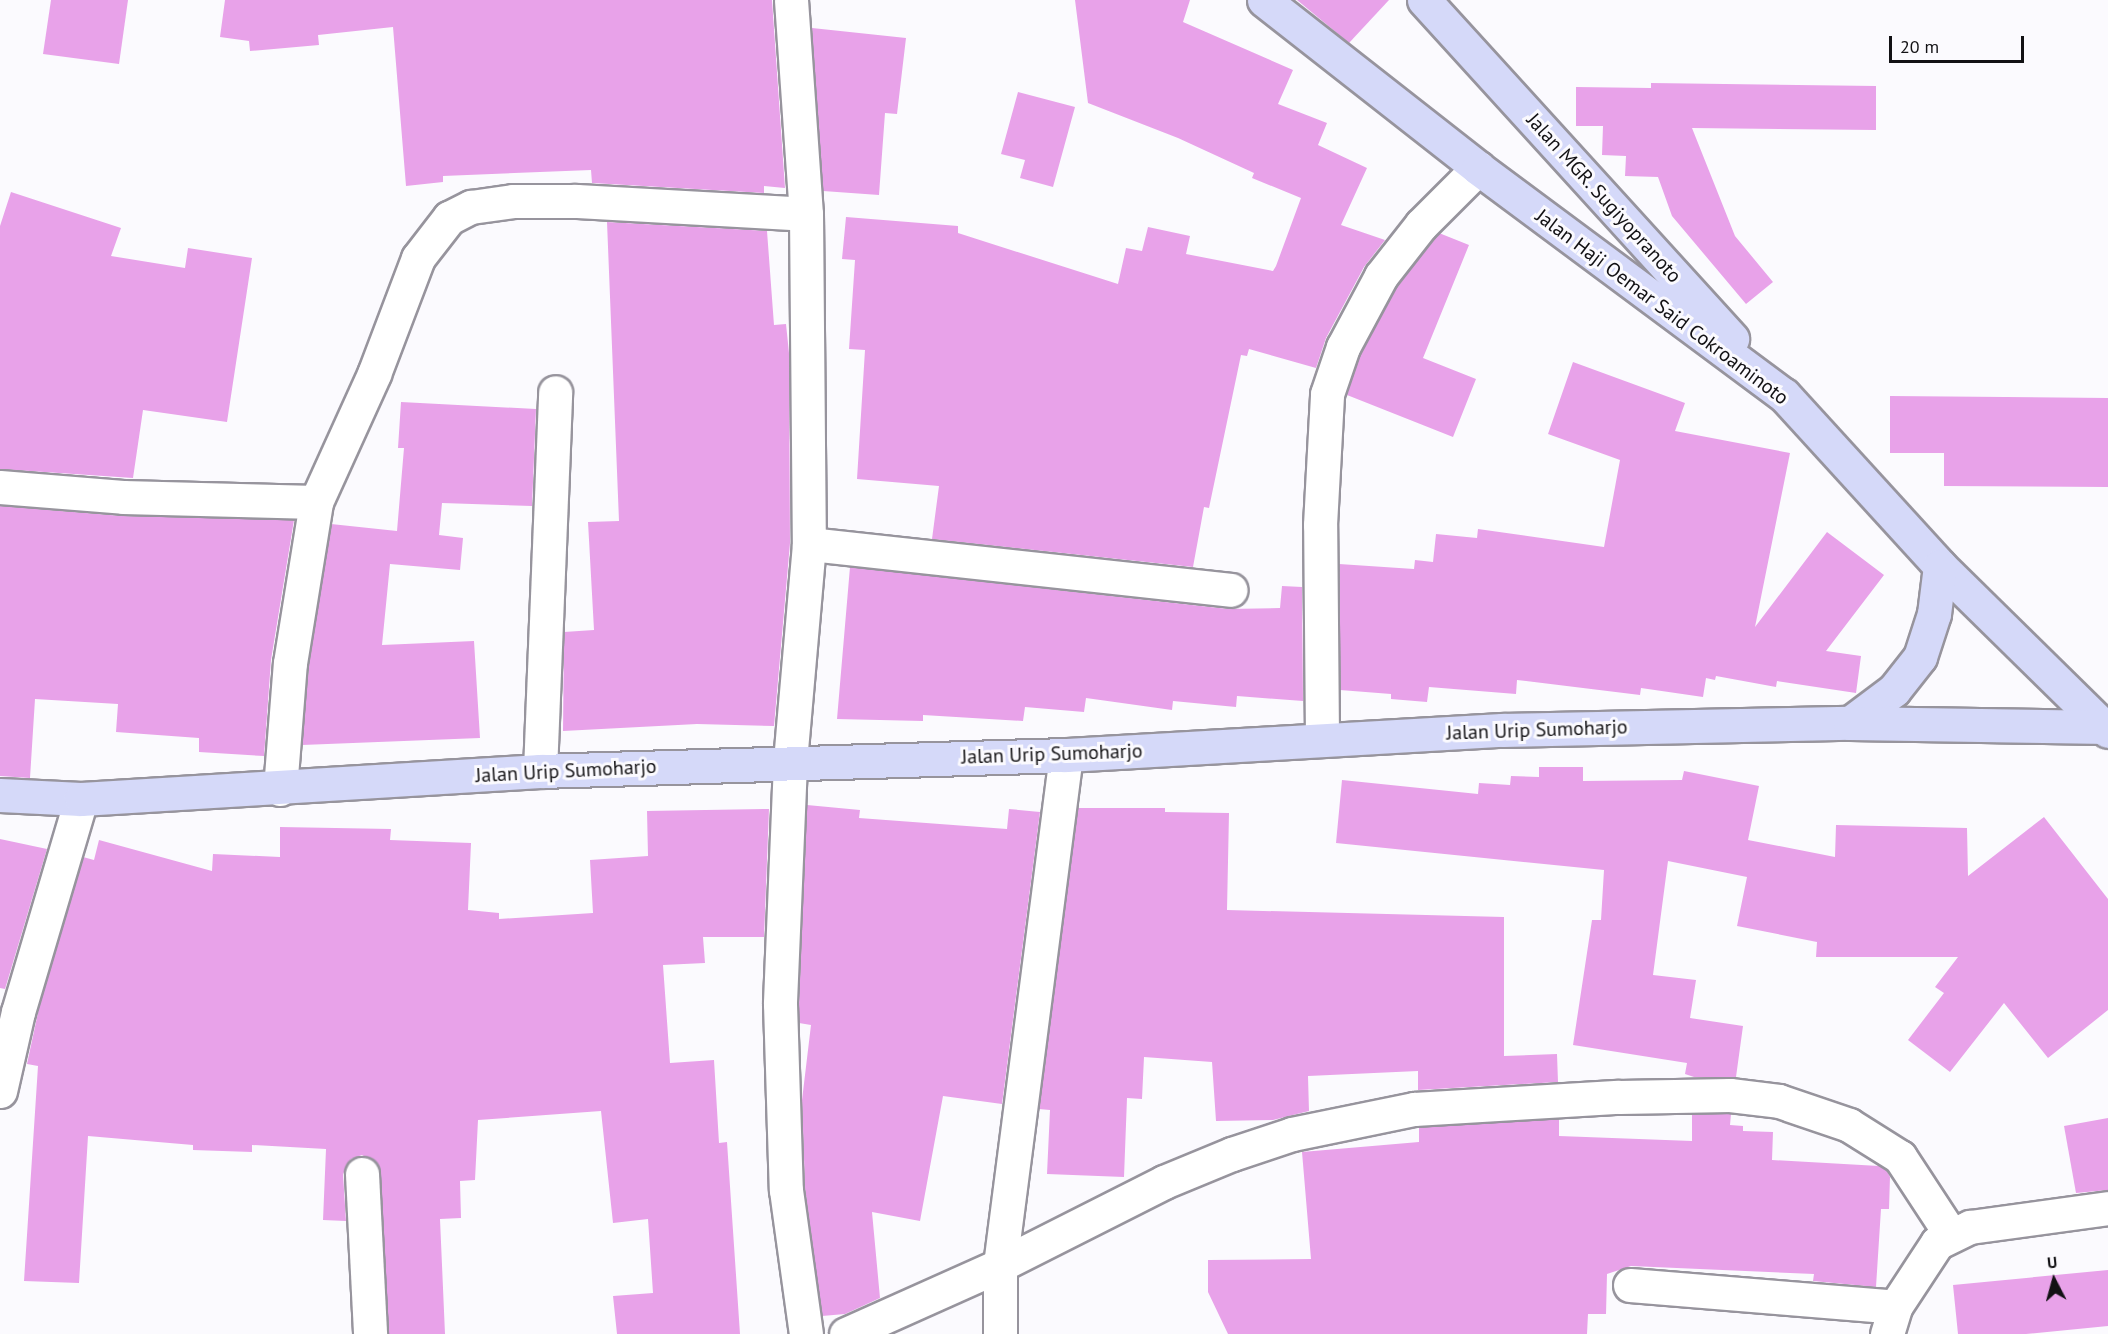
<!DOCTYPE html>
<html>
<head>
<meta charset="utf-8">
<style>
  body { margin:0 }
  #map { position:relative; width:2108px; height:1334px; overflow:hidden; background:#fbfafe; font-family:"PT Sans",sans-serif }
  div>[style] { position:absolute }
  .building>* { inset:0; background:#e8a2e9 }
  .roads { filter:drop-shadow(2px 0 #97949d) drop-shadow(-2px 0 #97949d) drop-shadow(0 2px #97949d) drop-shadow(0 -2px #97949d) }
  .minor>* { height:33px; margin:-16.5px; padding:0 16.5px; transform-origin:16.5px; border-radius:16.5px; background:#fff }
  .major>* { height:33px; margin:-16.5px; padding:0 16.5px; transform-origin:16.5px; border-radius:16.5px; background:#d5d9f9 }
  span { translate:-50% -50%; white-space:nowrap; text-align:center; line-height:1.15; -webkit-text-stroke:6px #fbfafe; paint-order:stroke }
  .street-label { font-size:20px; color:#121114 }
  .north { position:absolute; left:2024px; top:1250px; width:60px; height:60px; -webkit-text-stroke:4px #fbfafe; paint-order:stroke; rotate:354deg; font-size:16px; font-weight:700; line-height:24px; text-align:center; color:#121114 }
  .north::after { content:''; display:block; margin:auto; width:21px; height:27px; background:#121114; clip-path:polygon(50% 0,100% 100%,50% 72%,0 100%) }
  .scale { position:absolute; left:1889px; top:36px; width:135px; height:27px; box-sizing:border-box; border:3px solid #121114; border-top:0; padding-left:8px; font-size:18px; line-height:21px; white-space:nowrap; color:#121114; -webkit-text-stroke:4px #fbfafe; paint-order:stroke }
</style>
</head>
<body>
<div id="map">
  <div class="building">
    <i style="clip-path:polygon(51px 0,128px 0,119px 64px,43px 54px)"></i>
    <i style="clip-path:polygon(225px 0,772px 0,785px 188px,764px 186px,764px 193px,592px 183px,591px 170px,443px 176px,443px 182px,406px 186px,393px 27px,318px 35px,319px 45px,250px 51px,249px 41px,220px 37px)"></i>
    <i style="clip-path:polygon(1075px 0,1190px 0,1183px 22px,1293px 70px,1278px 104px,1327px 123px,1318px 145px,1367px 168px,1341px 225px,1385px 240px,1364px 267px,1326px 338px,1316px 368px,1249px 349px,1247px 356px,1241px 355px,1209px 508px,1204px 507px,1193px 567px,932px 539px,939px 486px,857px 479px,865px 350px,849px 349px,855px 260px,842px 259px,846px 217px,958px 226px,958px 233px,1118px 284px,1126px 248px,1142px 251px,1148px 227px,1190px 236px,1186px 254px,1273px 271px,1276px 266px,1301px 198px,1252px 178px,1254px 173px,1178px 138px,1088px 103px)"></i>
    <i style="clip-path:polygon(1297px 0,1389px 0,1349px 43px)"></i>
    <i style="clip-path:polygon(812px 28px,906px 38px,897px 114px,885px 113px,879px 195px,823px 191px)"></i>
    <i style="clip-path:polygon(1651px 83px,1876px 86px,1876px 130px,1692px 128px,1735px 236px,1773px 282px,1746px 304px,1672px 216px,1658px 177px,1625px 176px,1626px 156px,1602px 155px,1603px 126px,1576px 126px,1576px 87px,1651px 88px)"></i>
    <i style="clip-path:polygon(1018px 92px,1075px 107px,1053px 187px,1020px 178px,1025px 160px,1001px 154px)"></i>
    <i style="clip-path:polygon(11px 192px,121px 228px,111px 256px,185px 268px,188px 248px,252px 258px,227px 422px,143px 410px,133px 478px,0 469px,0 226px)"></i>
    <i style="clip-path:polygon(607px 222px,767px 231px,774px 325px,786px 324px,789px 353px,790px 543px,774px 726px,697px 724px,563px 731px,564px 632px,594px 630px,588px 522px,619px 521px)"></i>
    <i style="clip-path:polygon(1439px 233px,1469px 245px,1423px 358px,1476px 379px,1453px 437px,1347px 395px,1360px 354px,1397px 286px)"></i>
    <i style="clip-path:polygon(1573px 362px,1685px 403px,1675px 431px,1790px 453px,1755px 627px,1827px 532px,1884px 575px,1826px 651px,1861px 656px,1856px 693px,1777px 681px,1776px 687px,1716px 676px,1715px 680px,1706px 678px,1703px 697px,1641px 688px,1640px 695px,1517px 680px,1516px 694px,1429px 687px,1427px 702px,1391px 699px,1391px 694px,1340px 690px,1339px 564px,1414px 569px,1415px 560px,1433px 562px,1436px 534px,1477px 538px,1478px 529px,1604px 547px,1620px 460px,1548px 434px)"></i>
    <i style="clip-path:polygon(1890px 396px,2108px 398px,2108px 487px,1944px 486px,1944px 453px,1890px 453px)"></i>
    <i style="clip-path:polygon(401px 402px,536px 409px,532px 506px,442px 503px,439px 535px,463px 538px,460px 570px,390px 564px,382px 645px,474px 641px,480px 738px,302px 745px,309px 665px,331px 524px,397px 531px,404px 448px,398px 448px)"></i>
    <i style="clip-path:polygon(0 506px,122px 516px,294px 520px,271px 660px,264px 756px,199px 752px,199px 738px,116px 732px,118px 704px,35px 699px,30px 778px,0 776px)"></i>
    <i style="clip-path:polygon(850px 567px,1228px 609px,1280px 608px,1282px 586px,1302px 587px,1303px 701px,1237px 696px,1236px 707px,1173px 701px,1172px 710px,1086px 698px,1084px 712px,1025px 707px,1023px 721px,923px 715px,923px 721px,837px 719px)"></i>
    <i style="clip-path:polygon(1539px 767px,1583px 767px,1583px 781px,1682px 780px,1684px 771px,1759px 786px,1748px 840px,1835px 857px,1836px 825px,1967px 828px,1968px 876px,2044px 817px,2108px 899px,2108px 1010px,2048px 1058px,2004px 1003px,1950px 1072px,1908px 1040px,1944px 993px,1935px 987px,1958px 957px,1816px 957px,1817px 942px,1737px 926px,1747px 877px,1668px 861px,1653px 975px,1696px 980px,1690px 1018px,1743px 1026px,1736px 1077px,1694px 1077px,1685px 1074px,1687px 1063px,1573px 1045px,1592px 920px,1601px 920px,1604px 870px,1336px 843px,1342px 780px,1478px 794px,1479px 783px,1510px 785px,1511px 776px,1539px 777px)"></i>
    <i style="clip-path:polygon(807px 805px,860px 810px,859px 818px,1007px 829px,1009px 809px,1040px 812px,1002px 1104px,943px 1096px,920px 1221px,872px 1212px,880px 1298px,845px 1314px,822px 1316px,805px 1188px,802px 1100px,811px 1025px,799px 1023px,799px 1004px)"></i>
    <i style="clip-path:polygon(1078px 808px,1165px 808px,1165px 812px,1229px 813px,1227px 910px,1504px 917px,1504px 1056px,1557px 1054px,1558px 1082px,1418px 1090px,1418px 1071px,1308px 1076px,1309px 1111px,1273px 1120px,1216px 1121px,1212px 1062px,1144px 1057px,1142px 1099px,1127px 1098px,1124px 1177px,1047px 1174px,1050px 1110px,1039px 1109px)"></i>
    <i style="clip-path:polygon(769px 809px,764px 937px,703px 937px,705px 963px,663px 965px,670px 1063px,714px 1060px,719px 1143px,727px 1142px,740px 1334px,617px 1334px,613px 1296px,653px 1293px,648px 1219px,613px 1223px,601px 1111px,478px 1120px,475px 1180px,460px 1181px,461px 1218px,440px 1219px,445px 1334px,389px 1334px,378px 1164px,362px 1155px,351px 1159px,343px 1174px,346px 1221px,323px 1220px,326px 1149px,252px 1145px,252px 1152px,193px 1150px,193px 1145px,88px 1136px,79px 1283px,24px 1281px,38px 1066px,27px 1064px,39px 1008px,83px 857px,94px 860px,99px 840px,212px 871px,213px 854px,280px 857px,280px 827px,391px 829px,390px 840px,471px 843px,468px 910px,499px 913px,499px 919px,593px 913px,590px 860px,648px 856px,647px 811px)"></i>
    <i style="clip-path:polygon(0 839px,47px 849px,5px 989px,0 988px)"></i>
    <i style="clip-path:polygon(1692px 1114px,1731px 1114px,1730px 1125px,1743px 1126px,1743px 1131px,1773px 1132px,1772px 1160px,1879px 1166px,1887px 1171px,1890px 1177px,1889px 1209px,1881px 1209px,1876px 1287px,1813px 1281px,1814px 1274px,1631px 1266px,1607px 1274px,1606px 1314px,1588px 1314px,1587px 1334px,1228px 1334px,1208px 1292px,1208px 1260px,1311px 1259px,1302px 1152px,1419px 1142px,1419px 1127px,1559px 1119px,1559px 1136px,1692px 1141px)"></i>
    <i style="clip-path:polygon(2108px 1118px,2108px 1190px,2076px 1193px,2064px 1126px)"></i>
    <i style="clip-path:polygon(2108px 1270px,2108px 1326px,2026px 1334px,1958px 1334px,1953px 1285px)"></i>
  </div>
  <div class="roads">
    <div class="minor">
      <i style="left:791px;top:0;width:215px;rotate:86deg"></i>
      <i style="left:806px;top:214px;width:330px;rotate:89.5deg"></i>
      <i style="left:809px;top:544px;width:220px;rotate:95deg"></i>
      <i style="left:790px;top:763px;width:241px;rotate:92.4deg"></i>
      <i style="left:780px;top:1004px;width:186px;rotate:88.2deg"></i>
      <i style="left:786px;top:1190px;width:145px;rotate:82.1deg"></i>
      <i style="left:0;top:487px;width:123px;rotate:4.6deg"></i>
      <i style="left:123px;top:497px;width:193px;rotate:1.5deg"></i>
      <i style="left:809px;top:544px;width:424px;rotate:6.2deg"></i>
      <i style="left:1322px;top:737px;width:212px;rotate:-90.5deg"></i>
      <i style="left:1320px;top:525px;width:131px;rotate:-86.9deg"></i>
      <i style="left:1327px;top:394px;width:50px;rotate:-71.2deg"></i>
      <i style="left:1343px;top:347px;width:81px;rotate:-61.8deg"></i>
      <i style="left:1381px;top:276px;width:65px;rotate:-51.9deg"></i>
      <i style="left:1421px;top:225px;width:81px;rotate:-45deg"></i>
      <i style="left:540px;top:771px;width:379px;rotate:-87.7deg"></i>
      <i style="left:280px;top:789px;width:126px;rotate:-85.5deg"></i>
      <i style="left:290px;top:663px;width:163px;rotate:-80.8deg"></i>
      <i style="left:316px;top:502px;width:141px;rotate:-65.6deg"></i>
      <i style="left:374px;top:374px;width:124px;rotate:-69.2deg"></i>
      <i style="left:418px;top:258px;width:51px;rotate:-52.2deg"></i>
      <i style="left:449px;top:218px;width:25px;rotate:-27deg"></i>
      <i style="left:471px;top:207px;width:42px;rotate:-8.1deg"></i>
      <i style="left:513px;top:201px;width:63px"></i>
      <i style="left:576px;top:201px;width:230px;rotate:3.2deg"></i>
      <i style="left:0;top:1091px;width:81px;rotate:-77.2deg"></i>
      <i style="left:18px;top:1012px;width:222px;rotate:-73.5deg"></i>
      <i style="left:362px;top:1174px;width:160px;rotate:87.1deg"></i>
      <i style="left:1630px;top:1285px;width:266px;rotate:4.7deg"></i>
      <i style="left:846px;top:1334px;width:169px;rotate:-24.1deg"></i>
      <i style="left:1000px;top:1265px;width:184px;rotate:-26.8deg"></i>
      <i style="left:1164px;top:1182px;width:74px;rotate:-22.4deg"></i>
      <i style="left:1232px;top:1154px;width:63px;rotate:-18.4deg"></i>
      <i style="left:1292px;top:1134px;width:125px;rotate:-11.6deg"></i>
      <i style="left:1414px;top:1109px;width:205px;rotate:-3.4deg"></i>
      <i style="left:1619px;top:1097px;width:111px;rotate:-1deg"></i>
      <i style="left:1730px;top:1095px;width:49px;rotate:7deg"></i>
      <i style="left:1779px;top:1101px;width:74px;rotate:18.9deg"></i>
      <i style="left:1849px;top:1125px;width:60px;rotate:32.1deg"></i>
      <i style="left:1900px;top:1157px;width:93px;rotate:56.8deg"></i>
      <i style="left:1000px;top:1334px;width:69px;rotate:-90deg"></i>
      <i style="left:1000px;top:1265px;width:514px;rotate:-82.63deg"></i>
      <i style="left:1887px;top:1334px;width:28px;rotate:-73deg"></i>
      <i style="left:1895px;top:1307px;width:77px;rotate:-56.7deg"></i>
      <i style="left:1937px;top:1243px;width:37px;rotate:-26deg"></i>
      <i style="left:1970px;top:1227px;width:139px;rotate:-7.8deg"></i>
    </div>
    <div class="major">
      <i style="left:1264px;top:0;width:272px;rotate:38.1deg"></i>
      <i style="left:1478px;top:168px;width:381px;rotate:36.6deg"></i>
      <i style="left:1784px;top:395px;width:231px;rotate:47.6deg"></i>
      <i style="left:1940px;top:566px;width:235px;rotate:44.5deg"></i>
      <i style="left:1424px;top:0;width:458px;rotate:47.7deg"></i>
      <i style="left:1850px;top:723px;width:55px;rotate:-36.9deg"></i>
      <i style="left:1894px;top:690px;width:42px;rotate:-51.8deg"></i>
      <i style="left:1920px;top:657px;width:45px;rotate:-72deg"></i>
      <i style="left:1934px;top:614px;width:48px;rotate:-82.9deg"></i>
      <i style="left:0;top:795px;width:81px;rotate:2.8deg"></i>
      <i style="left:81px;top:799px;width:460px;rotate:-3.5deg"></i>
      <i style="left:540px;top:771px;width:526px;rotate:-1.74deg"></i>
      <i style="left:1066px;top:755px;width:437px;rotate:-3.3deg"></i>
      <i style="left:1502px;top:730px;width:348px;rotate:-1.2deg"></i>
      <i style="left:1850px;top:723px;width:258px;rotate:0.9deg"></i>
    </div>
  </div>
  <div class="street-label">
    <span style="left:1604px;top:198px;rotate:48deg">Jalan MGR. Sugiyopranoto</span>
    <span style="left:1662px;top:307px;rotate:37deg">Jalan Haji Oemar Said Cokroaminoto</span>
    <span style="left:1537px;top:730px;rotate:-2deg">Jalan Urip Sumoharjo</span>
    <span style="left:1052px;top:754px;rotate:-2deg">Jalan Urip Sumoharjo</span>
    <span style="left:566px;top:771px;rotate:-3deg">Jalan Urip Sumoharjo</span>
  </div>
  <div class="north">U</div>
  <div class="scale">20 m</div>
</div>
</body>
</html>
